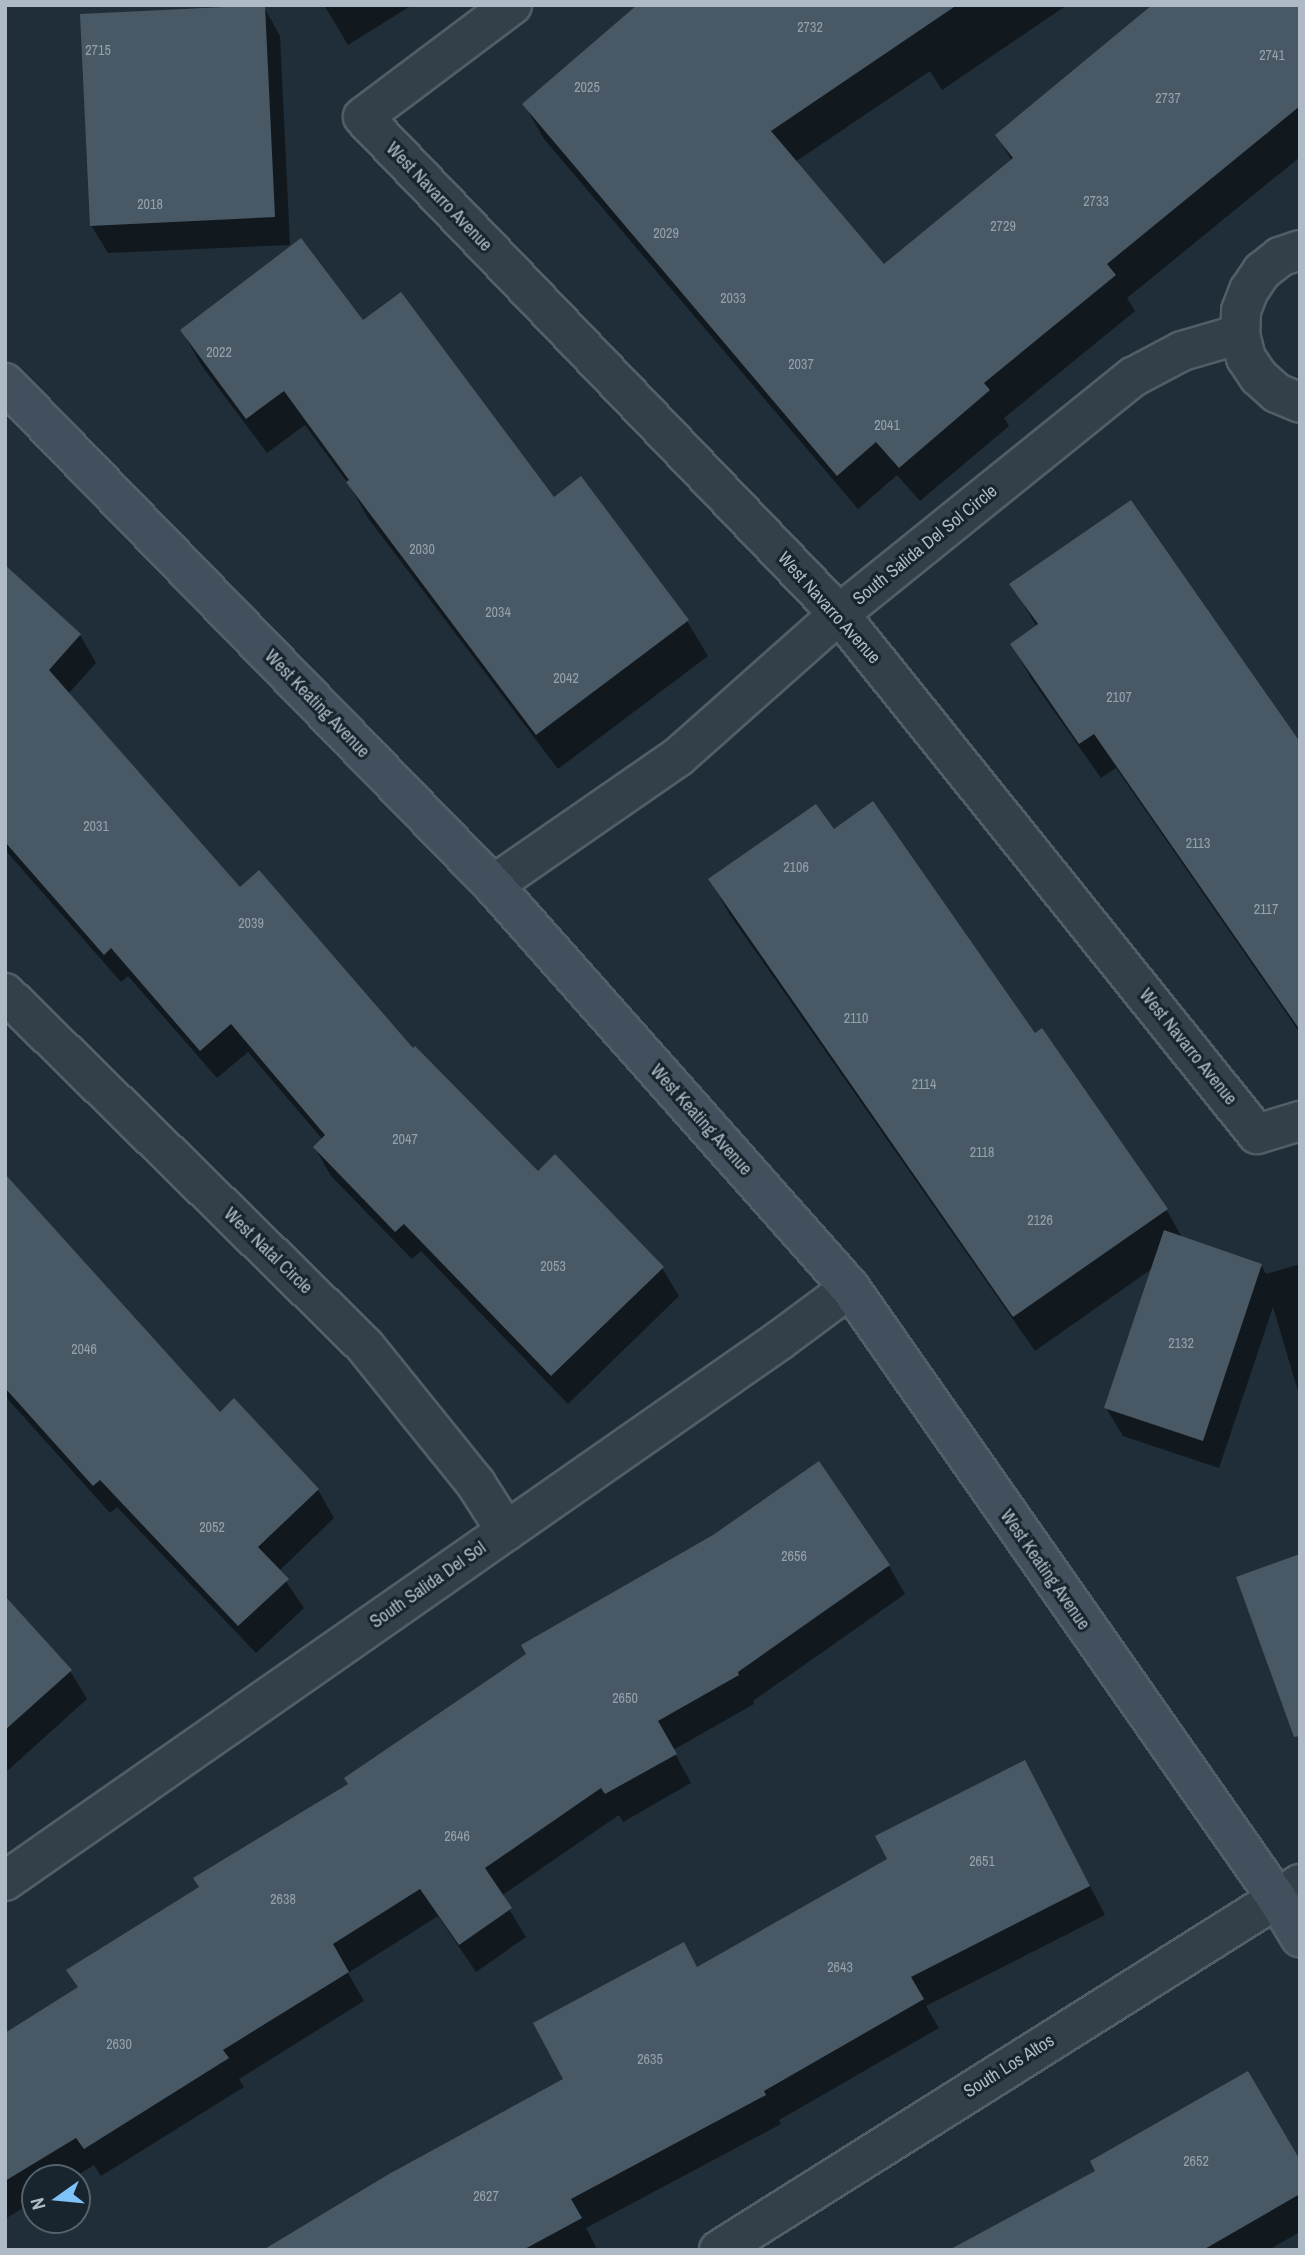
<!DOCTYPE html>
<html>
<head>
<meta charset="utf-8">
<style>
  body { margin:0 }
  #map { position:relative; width:1305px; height:2255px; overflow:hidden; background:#202e39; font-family:"Archivo Narrow",sans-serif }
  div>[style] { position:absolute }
  .shadow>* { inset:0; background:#0007 }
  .building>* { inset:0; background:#485965 }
  .roads { filter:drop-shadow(2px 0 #515e67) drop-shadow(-2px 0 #515e67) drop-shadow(0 2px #515e67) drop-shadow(0 -2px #515e67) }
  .street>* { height:38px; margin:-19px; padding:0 19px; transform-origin:19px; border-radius:19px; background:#344049 }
  .secondary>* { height:38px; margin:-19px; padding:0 19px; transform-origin:19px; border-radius:19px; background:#41505c }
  span { translate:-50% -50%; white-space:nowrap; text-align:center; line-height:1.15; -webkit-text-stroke:6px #19252e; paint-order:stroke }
  .number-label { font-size:14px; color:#94a2ae }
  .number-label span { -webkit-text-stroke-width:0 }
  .street-label { font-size:18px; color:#aebbc6 }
  .frame { position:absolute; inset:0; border:7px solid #aebbc6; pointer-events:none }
  .north { position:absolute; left:21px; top:2164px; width:70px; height:70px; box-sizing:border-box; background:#19252e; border:2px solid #55616b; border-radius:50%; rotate:255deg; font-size:19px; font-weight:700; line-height:28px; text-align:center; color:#aebbc6 }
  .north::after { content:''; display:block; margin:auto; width:24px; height:32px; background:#7ec2fa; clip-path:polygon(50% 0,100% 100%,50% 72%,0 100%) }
</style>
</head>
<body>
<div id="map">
  <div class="shadow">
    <i style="clip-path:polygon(324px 5px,412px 5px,348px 45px)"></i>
    <i style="clip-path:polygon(686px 5px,1067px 5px,942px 90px,930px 71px,795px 162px,884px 267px,1012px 161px,997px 135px,1161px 5px,1268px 136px,1233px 5px,1300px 5px,1300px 157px,1127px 298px,1135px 311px,1004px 418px,1009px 426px,920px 501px,897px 475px,858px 509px,544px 139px,524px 104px)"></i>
    <i style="clip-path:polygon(264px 7px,280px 36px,290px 245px,108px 253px,91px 225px)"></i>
    <i style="clip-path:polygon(363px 323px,687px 621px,708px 656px,558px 769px,368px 518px,350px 486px,305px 425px,267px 453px,202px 366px,182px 331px)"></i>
    <i style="clip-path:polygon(5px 567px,80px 635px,96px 663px,68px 694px,239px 889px,413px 1051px,538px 1174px,662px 1268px,679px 1296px,568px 1404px,421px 1251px,412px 1259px,331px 1176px,315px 1148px,323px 1140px,248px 1052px,217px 1078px,128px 976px,121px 982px,7px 852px)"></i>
    <i style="clip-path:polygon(1012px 585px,1300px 745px,1300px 1033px,1116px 768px,1101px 778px,1032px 680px,1012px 645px,1037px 627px)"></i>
    <i style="clip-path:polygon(833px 831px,1035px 1036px,1166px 1209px,1183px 1239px,1261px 1265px,1266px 1274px,1300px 1264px,1300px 1398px,1273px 1307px,1219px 1468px,1123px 1436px,1106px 1408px,1153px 1268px,1035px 1351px,730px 915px,710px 880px)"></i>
    <i style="clip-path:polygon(5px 1182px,220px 1415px,318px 1490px,334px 1518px,279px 1571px,304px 1608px,256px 1653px,117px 1507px,110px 1513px,5px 1396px)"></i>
    <i style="clip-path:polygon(889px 1566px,905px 1594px,753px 1701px,754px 1704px,673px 1750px,691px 1783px,623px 1822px,619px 1815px,501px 1896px,526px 1937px,476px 1972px,438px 1916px,348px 1973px,364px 2001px,239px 2079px,244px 2087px,101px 2176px,94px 2165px,73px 2178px,35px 2178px,35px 2201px,5px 2219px,5px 2035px)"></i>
    <i style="clip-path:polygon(5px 1598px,70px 1671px,87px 1699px,5px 1773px)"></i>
    <i style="clip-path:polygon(1025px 1762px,1105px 1915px,926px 2006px,939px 2028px,779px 2120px,781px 2124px,586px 2228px,596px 2247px,592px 2250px,266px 2250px,565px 2080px,698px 1969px,889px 1860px)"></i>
    <i style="clip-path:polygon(1300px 2163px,1300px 2232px,1268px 2250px,953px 2250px)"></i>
  </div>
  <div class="building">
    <i style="clip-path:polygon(265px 5px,275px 217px,90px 226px,80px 14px)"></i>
    <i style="clip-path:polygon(637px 5px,957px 5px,771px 131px,884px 264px,1013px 158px,995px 135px,1152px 5px,1300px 5px,1300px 106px,1107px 264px,1116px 275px,984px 383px,990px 390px,899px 468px,876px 442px,837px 476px,522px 104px)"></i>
    <i style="clip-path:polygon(301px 238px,363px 320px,401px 292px,554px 497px,581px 476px,689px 620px,536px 735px,346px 482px,349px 480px,284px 391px,246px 419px,180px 330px)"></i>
    <i style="clip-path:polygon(1131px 500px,1300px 742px,1300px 1030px,1094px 734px,1079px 744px,1010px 644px,1038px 624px,1009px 584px)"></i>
    <i style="clip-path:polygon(5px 565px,81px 634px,49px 670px,240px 887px,259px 870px,413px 1048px,415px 1046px,538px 1171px,555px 1154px,664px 1267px,551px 1376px,404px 1224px,395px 1232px,313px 1147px,325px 1135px,231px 1024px,200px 1051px,111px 948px,104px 955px,5px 842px)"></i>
    <i style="clip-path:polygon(873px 801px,1035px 1033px,1042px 1028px,1168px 1209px,1013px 1317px,708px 879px,816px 804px,834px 829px)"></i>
    <i style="clip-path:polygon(5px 1174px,220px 1412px,234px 1398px,319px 1489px,258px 1547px,289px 1579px,238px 1626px,100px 1480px,93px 1486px,5px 1388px)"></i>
    <i style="clip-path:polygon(1164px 1230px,1262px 1264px,1203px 1441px,1104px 1408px)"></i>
    <i style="clip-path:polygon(819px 1461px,890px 1565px,738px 1672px,739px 1675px,658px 1721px,677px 1754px,605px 1794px,601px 1788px,485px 1868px,512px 1908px,459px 1945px,420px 1889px,333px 1944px,349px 1972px,223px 2050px,229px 2058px,84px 2149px,76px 2138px,5px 2181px,5px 2033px,78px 1987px,66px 1970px,199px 1887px,193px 1878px,348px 1784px,344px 1778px,526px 1654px,521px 1645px,713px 1535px)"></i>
    <i style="clip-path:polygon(1300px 1554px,1300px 1736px,1294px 1737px,1236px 1577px)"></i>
    <i style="clip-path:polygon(5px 1596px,72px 1670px,5px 1730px)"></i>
    <i style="clip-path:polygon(1025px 1760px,1090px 1886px,911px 1977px,924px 1999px,764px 2091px,766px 2095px,571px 2199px,582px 2218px,523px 2250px,263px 2250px,389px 2174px,563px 2079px,533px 2023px,684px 1942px,697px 1967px,887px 1859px,875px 1836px)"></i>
    <i style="clip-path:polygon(1248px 2071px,1300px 2160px,1300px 2194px,1203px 2250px,949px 2250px,1095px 2171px,1090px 2161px)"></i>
  </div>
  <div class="roads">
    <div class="street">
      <i style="left:512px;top:5px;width:186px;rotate:143.1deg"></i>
      <i style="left:363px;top:117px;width:688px;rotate:46.24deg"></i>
      <i style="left:839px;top:614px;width:667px;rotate:51.21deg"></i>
      <i style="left:1257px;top:1134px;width:45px;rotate:-16.8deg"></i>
      <i style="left:1300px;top:250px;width:21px;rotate:161deg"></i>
      <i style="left:1280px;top:257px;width:23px;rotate:142deg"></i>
      <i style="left:1262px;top:271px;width:23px;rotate:124deg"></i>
      <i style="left:1249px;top:290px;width:22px;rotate:111deg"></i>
      <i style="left:1241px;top:311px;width:23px;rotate:92deg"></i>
      <i style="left:1240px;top:334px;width:25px;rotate:76deg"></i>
      <i style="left:1246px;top:358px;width:23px;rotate:56deg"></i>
      <i style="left:1259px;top:377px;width:24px;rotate:42deg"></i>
      <i style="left:1277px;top:393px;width:25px;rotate:23deg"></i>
      <i style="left:493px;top:885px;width:225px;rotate:-34.7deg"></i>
      <i style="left:678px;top:757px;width:215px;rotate:-41.6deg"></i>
      <i style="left:839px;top:614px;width:378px;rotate:-38.9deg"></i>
      <i style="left:1133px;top:377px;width:55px;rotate:-28deg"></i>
      <i style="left:1182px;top:351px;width:60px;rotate:-16.3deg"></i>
      <i style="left:5px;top:993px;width:503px;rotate:44.44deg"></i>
      <i style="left:364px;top:1345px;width:179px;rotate:51.1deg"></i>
      <i style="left:476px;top:1484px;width:56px;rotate:57.4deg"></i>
      <i style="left:5px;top:1881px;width:945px;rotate:-34.92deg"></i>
      <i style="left:780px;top:1340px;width:87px;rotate:-36.6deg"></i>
      <i style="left:719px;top:2250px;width:687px;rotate:-32.21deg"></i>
    </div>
    <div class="secondary">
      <i style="left:5px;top:383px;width:700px;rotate:45.81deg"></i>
      <i style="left:493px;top:885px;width:538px;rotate:48.46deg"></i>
      <i style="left:850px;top:1288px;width:743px;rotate:55.03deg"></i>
      <i style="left:1276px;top:1897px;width:47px;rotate:59deg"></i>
    </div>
  </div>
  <div class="number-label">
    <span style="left:810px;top:27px">2732</span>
    <span style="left:98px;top:50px">2715</span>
    <span style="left:1272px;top:55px">2741</span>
    <span style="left:587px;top:87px">2025</span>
    <span style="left:1168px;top:98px">2737</span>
    <span style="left:1096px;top:201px">2733</span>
    <span style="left:150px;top:204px">2018</span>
    <span style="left:1003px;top:226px">2729</span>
    <span style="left:666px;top:233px">2029</span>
    <span style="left:733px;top:298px">2033</span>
    <span style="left:219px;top:352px">2022</span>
    <span style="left:801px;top:364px">2037</span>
    <span style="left:887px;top:425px">2041</span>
    <span style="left:422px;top:549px">2030</span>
    <span style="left:498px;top:612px">2034</span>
    <span style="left:566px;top:678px">2042</span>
    <span style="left:1119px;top:697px">2107</span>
    <span style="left:96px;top:826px">2031</span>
    <span style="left:1198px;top:843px">2113</span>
    <span style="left:796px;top:867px">2106</span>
    <span style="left:1266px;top:909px">2117</span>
    <span style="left:251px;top:923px">2039</span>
    <span style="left:856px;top:1018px">2110</span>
    <span style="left:924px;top:1084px">2114</span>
    <span style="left:405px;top:1139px">2047</span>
    <span style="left:982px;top:1152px">2118</span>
    <span style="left:1040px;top:1220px">2126</span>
    <span style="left:553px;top:1266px">2053</span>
    <span style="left:1181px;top:1343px">2132</span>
    <span style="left:84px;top:1349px">2046</span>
    <span style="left:212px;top:1527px">2052</span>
    <span style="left:794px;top:1556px">2656</span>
    <span style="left:625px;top:1698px">2650</span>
    <span style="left:457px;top:1836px">2646</span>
    <span style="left:982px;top:1861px">2651</span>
    <span style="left:283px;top:1899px">2638</span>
    <span style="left:840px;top:1967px">2643</span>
    <span style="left:119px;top:2044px">2630</span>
    <span style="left:650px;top:2059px">2635</span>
    <span style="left:1196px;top:2161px">2652</span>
    <span style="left:486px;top:2196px">2627</span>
  </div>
  <div class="street-label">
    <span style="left:439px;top:197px;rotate:46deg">West Navarro Avenue</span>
    <span style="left:925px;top:545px;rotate:-39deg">South Salida Del Sol Circle</span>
    <span style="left:829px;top:608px;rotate:48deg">West Navarro Avenue</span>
    <span style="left:317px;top:704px;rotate:46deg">West Keating Avenue</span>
    <span style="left:1188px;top:1047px;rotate:51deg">West Navarro Avenue</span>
    <span style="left:701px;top:1120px;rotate:48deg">West Keating Avenue</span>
    <span style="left:268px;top:1251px;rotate:44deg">West Natal Circle</span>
    <span style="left:1045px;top:1570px;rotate:55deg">West Keating Avenue</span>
    <span style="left:428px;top:1585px;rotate:-35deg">South Salida Del Sol</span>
    <span style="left:1009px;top:2066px;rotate:-32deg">South Los Altos</span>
  </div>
  <div class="frame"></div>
  <div class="north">N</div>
</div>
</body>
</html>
